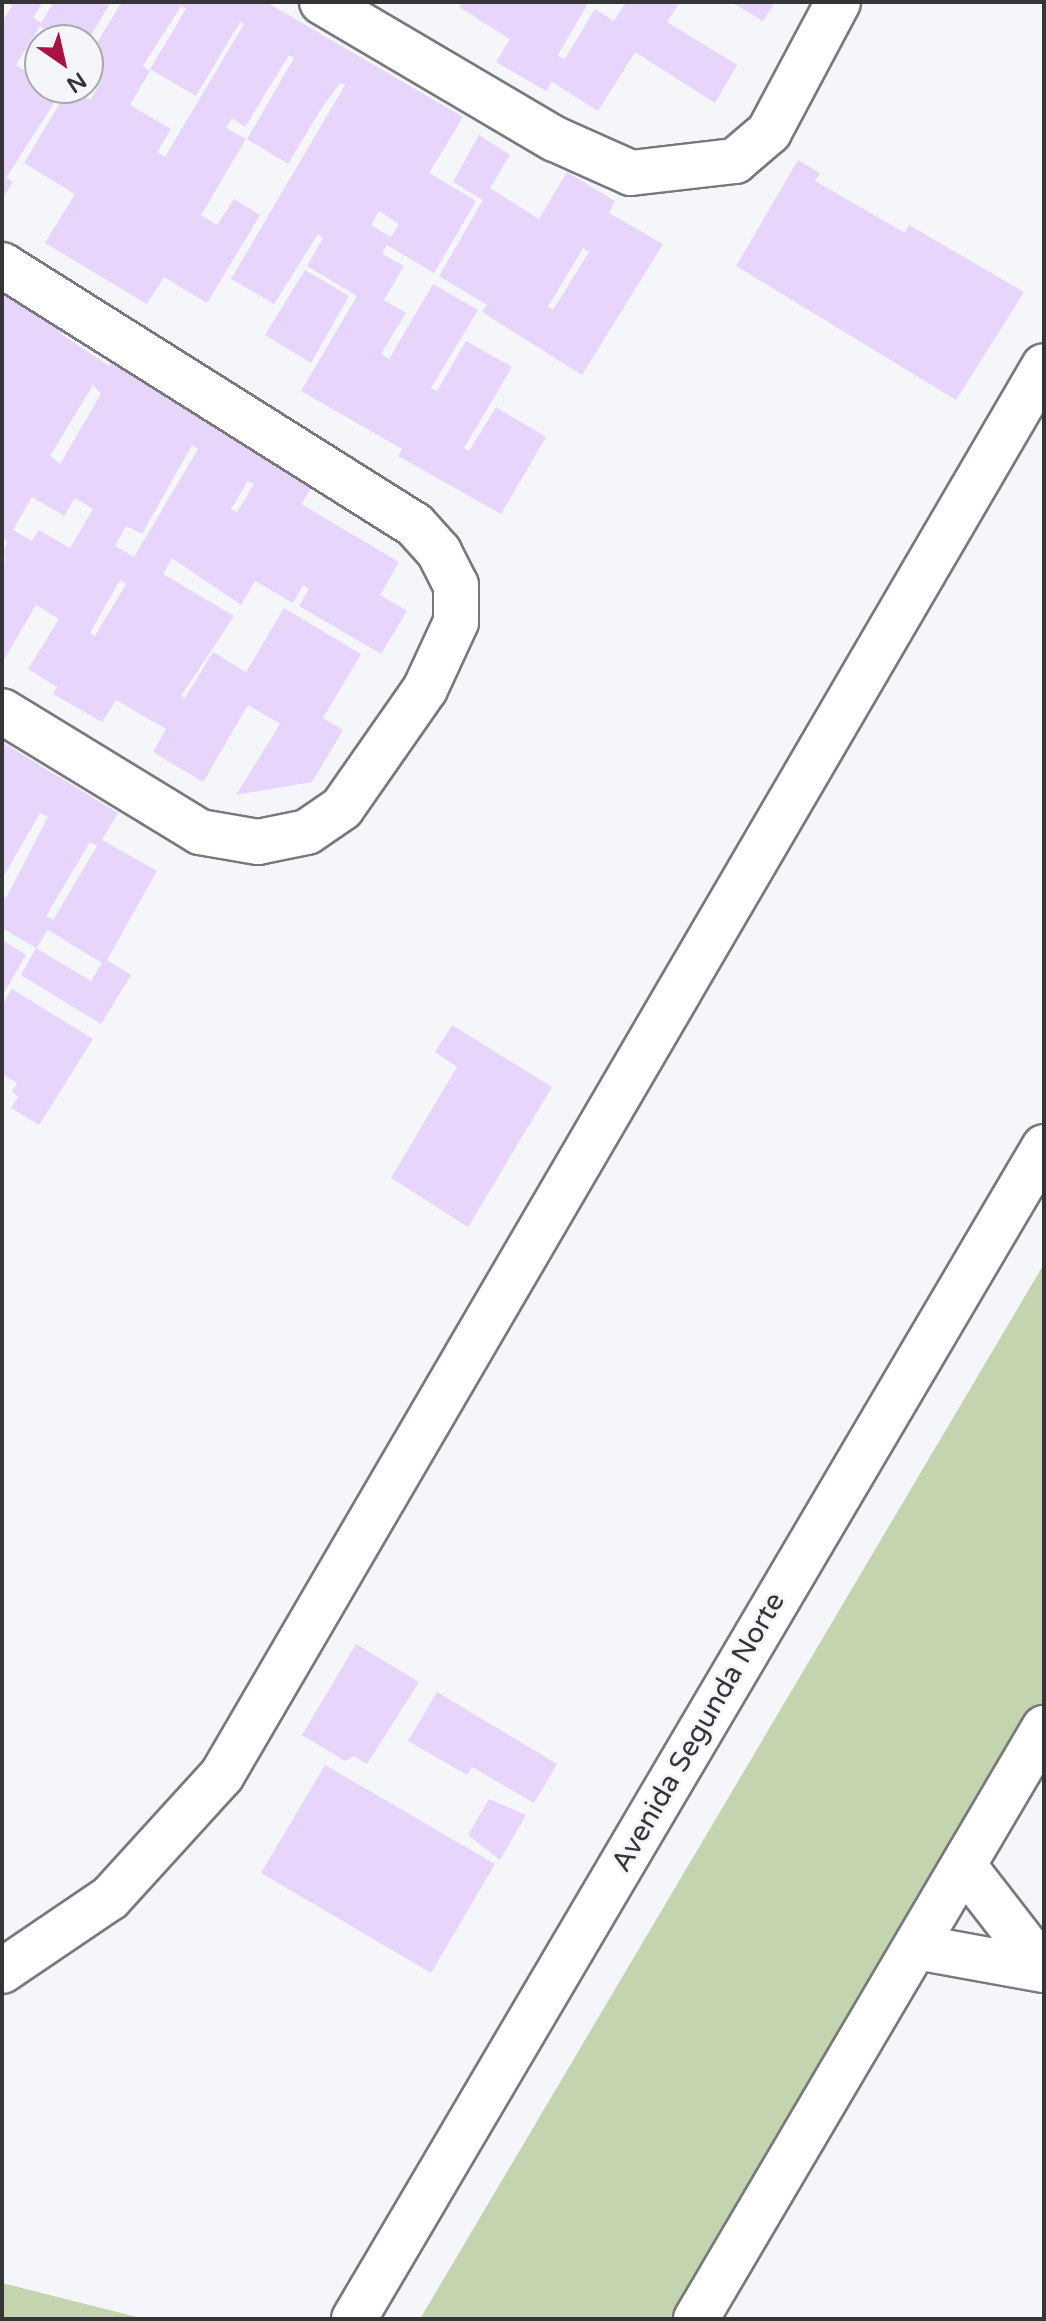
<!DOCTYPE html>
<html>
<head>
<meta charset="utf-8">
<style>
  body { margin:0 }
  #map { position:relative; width:1046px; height:2321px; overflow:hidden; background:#f5f6fa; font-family:"Varela Round",sans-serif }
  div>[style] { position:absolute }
  .green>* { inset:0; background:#c4d4af }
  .building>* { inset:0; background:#e7d5fc }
  .roads { filter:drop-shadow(2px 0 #78797d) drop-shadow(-2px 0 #78797d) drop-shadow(0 2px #78797d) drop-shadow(0 -2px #78797d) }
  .minor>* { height:44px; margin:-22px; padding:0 22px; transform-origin:22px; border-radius:22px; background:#fff }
  .tertiary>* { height:44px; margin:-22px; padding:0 22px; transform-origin:22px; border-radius:22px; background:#fff }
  span { translate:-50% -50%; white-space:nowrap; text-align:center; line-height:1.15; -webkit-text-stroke:6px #f5f6fa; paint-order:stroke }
  .street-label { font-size:28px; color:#353537 }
  .frame { position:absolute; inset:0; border:4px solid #353537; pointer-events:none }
  .north { position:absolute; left:24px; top:24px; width:80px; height:80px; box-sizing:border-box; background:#f5f6fa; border:2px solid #a8a9ac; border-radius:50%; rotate:146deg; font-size:22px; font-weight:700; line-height:32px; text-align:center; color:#353537 }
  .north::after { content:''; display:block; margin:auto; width:28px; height:36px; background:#a91341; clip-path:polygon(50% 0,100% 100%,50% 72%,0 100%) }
</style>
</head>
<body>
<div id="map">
  <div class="green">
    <i style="clip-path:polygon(1044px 1264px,1044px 1709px,683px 2319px,420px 2319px)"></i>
    <i style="clip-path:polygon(2px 2283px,145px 2319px,2px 2319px)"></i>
  </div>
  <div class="building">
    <i style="clip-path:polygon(6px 2px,43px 2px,33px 18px,41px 23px,54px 2px,111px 2px,88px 40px,57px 40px,40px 26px,16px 65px,40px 79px,40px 88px,61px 92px,6px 178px,13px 182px,2px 199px,2px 22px,12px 6px)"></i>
    <i style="clip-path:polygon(evenodd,122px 2px,266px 2px,463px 117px,429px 173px,476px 201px,434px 273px,387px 245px,382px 254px,404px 266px,384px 300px,406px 313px,381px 354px,389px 359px,433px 284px,478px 310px,431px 388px,437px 391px,466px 341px,512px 367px,464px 448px,469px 451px,496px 407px,546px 437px,501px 514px,398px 456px,402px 449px,301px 391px,357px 296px,307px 266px,323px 238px,318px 234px,274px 304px,231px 279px,345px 85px,340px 83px,323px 106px,288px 164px,247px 139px,294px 58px,289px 55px,245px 127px,232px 118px,226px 128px,246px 139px,201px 215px,217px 225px,234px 199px,260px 215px,207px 303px,164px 277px,147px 304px,45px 243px,75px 194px,24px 163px,69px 88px,90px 100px,98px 87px,88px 81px,88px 57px,122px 2px,181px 6px,186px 9px,150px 69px,196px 96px,240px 22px,244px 24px,165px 157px,157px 152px,171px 129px,130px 105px,150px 71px,143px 66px,181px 6px,122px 2px,379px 211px,399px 224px,391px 237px,371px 225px,379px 211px)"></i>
    <i style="clip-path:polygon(463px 2px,589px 2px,557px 56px,565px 59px,595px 9px,614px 21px,626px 2px,680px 2px,667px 22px,737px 65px,715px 103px,635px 52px,598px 111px,552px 82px,546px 91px,496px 62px,510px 39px,459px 7px)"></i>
    <i style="clip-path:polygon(731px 2px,775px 2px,763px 21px)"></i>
    <i style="clip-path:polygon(evenodd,479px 135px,510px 155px,490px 188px,539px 219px,567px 172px,615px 201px,609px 213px,663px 244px,582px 375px,482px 312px,487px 305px,439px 276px,483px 200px,453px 182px,479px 135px,583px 248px,589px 252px,553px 310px,548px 307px,583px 248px)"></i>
    <i style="clip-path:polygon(798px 160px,820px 173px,815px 181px,905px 233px,909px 225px,1024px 292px,956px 400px,736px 266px)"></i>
    <i style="clip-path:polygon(305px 270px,349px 296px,311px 363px,265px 335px)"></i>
    <i style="clip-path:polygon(evenodd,2px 288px,65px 326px,61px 334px,109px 366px,114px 358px,213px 424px,218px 416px,313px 485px,301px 504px,399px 562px,380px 595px,407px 611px,381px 654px,299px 606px,309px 589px,303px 585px,293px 603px,255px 581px,241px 605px,172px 558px,163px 574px,234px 616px,181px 696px,185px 698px,213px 652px,246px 672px,284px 608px,361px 654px,323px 718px,343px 730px,312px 782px,236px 795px,280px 724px,248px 705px,203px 782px,153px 752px,166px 729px,116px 700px,102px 722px,53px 694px,57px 687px,28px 669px,59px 619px,36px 605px,2px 663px,2px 561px,7px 560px,2px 557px,7px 541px,2px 538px,2px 288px,93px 385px,101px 394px,60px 464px,50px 456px,93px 385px,2px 288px,192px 445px,198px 449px,134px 557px,115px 546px,126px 526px,142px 534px,192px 445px,2px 288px,248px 481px,254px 484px,237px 512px,231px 509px,248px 481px,2px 288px,32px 497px,64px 516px,75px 498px,93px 509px,70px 548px,39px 530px,32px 541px,13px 530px,32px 497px,2px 288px,120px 580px,126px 584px,95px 636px,90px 633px,120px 580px)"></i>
    <i style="clip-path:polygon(evenodd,2px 742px,118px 813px,102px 840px,157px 871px,107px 960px,131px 975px,101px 1024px,21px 975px,36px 948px,91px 981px,102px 963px,48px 930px,36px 948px,2px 928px,2px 895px,6px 898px,48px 817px,40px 813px,2px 879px,2px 742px,90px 842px,97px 846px,53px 920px,46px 916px,90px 842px)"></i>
    <i style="clip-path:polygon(2px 940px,26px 955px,2px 996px)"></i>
    <i style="clip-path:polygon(12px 989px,93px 1039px,39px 1125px,11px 1108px,18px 1097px,12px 1092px,17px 1083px,2px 1074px,2px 1005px)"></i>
    <i style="clip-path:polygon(452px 1025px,552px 1087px,468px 1227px,391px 1178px,457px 1067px,435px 1052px)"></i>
    <i style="clip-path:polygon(356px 1644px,419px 1682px,367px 1764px,354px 1756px,345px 1761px,302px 1735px)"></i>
    <i style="clip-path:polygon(437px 1692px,557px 1764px,534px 1803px,472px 1767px,467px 1775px,408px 1741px)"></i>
    <i style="clip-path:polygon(325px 1765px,495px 1864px,431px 1973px,261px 1873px)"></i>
    <i style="clip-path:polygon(489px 1799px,526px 1815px,500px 1860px,468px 1835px)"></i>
  </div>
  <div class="roads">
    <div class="minor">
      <i style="left:322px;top:2px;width:270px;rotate:30.5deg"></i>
      <i style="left:555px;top:139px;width:83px;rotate:24.1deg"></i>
      <i style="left:631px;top:173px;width:105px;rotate:-6.6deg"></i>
      <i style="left:735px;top:161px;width:45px;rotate:-40.5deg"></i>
      <i style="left:769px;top:132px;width:147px;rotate:-62deg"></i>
      <i style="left:2px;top:265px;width:487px;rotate:32.2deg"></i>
      <i style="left:414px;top:524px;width:38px;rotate:48deg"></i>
      <i style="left:439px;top:552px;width:37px;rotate:63deg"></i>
      <i style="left:456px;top:585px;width:37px;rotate:90deg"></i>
      <i style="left:456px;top:622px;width:74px;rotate:114.8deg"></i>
      <i style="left:425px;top:689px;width:145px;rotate:124.9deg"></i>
      <i style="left:342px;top:808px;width:42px;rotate:145.6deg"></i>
      <i style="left:307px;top:832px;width:50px;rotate:168.5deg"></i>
      <i style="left:258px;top:842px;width:59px;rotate:-170.2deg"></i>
      <i style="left:200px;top:832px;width:232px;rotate:-148.6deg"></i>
      <i style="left:964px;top:1866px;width:130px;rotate:52.2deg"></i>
      <i style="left:917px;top:1947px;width:129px;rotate:10.3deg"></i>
      <i style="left:2px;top:1971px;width:130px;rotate:-34.1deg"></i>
      <i style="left:110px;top:1898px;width:166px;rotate:-47.7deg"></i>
      <i style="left:222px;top:1775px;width:1631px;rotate:-59.74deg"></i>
    </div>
    <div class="tertiary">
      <i style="left:354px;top:2319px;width:1360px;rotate:-59.51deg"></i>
      <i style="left:696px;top:2319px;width:686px;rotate:-59.51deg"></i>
    </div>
  </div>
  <div class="street-label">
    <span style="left:698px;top:1732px;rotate:-60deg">Avenida Segunda Norte</span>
  </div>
  <div class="frame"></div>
  <div class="north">N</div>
</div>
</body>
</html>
